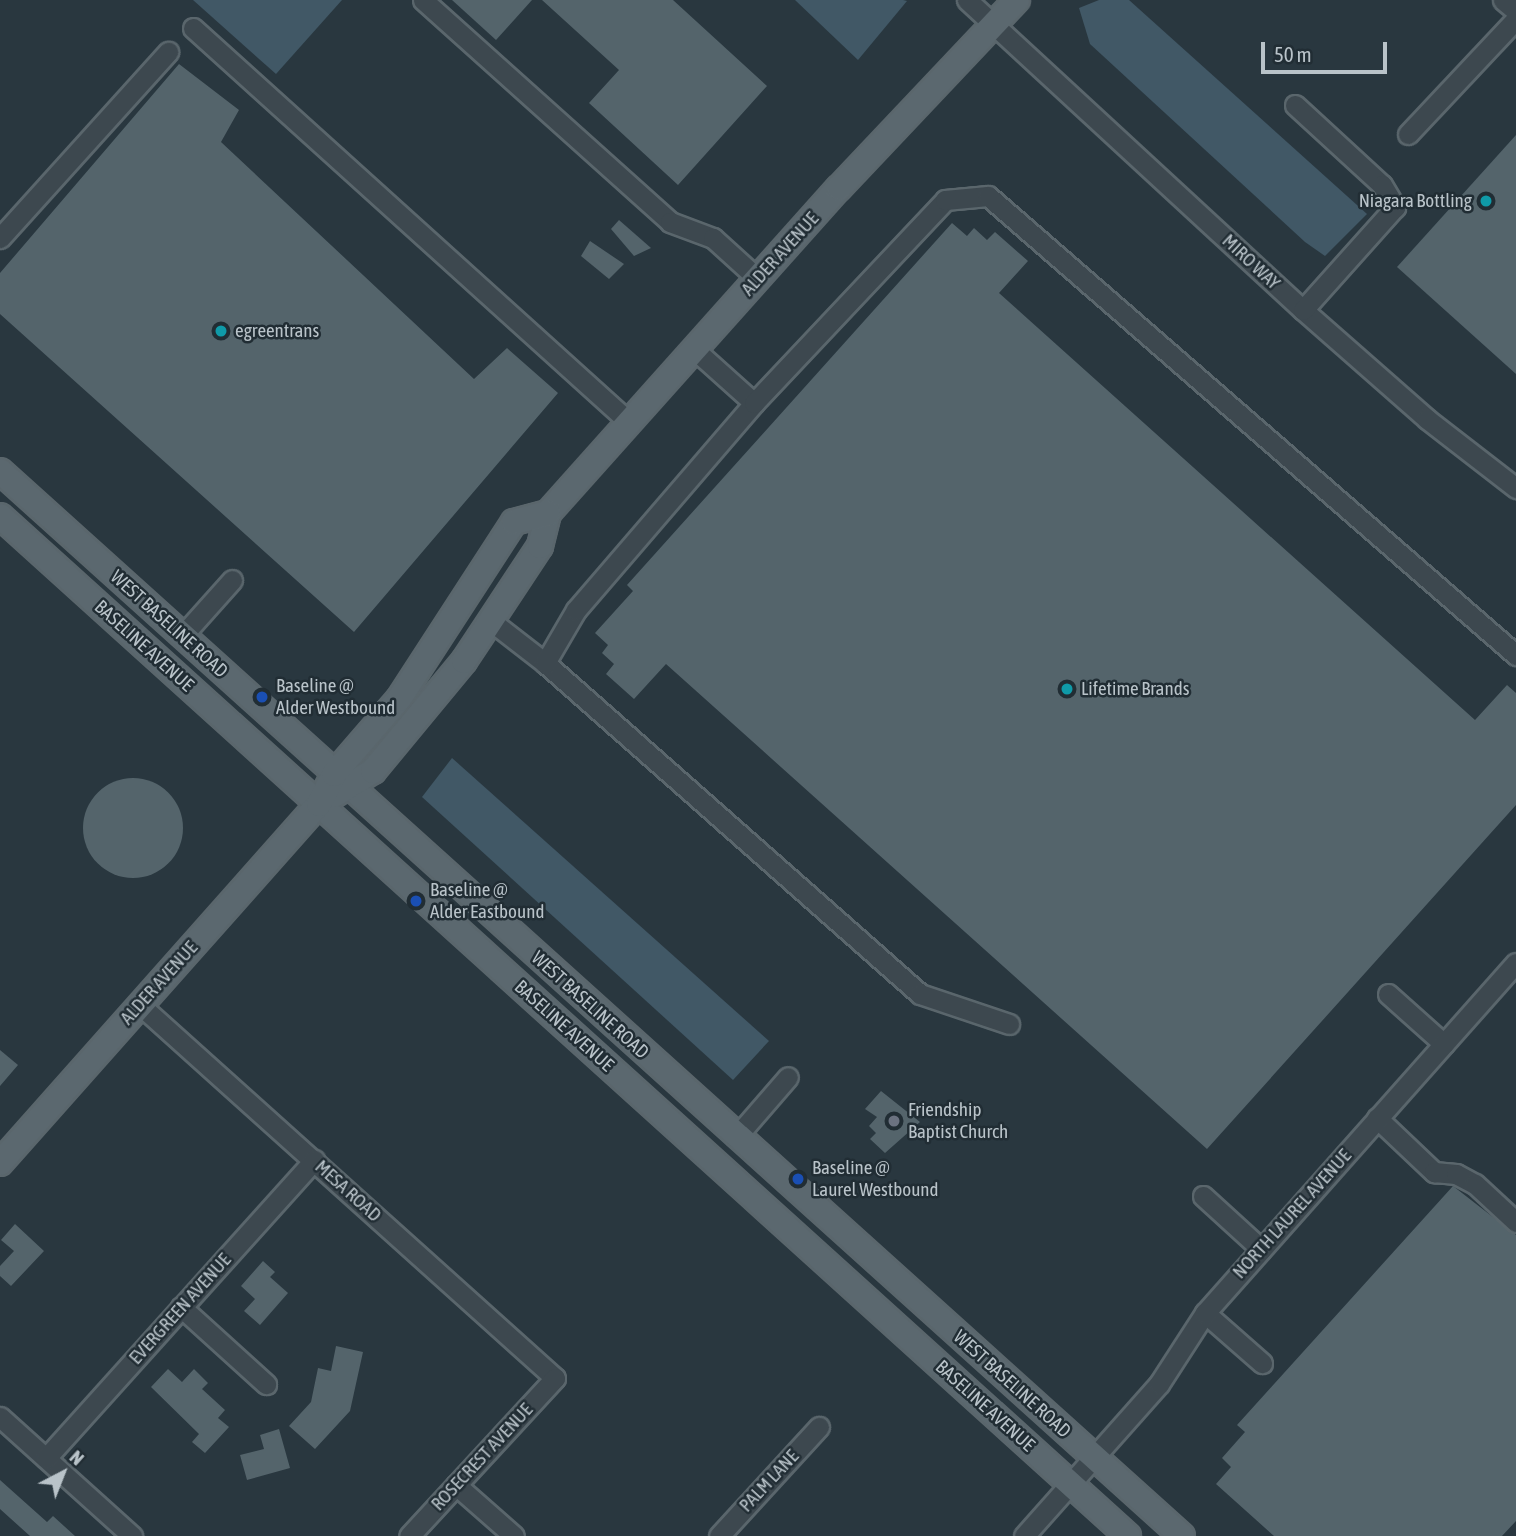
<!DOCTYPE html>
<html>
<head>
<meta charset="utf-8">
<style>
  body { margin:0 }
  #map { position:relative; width:1516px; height:1536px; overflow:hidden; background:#29373f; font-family:"Asap Condensed",sans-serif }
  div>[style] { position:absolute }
  .water>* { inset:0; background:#415866 }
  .building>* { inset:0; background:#54646b }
  .round { border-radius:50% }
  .roads { filter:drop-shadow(2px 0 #5a666c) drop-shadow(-2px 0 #5a666c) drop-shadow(0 2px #5a666c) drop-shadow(0 -2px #5a666c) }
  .minor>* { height:19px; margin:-9.5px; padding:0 9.5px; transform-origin:9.5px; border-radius:9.5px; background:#3d484f }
  .major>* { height:24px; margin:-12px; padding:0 12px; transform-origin:12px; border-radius:12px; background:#5b686f }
  .dots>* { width:19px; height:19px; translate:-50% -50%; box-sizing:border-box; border:4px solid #212d34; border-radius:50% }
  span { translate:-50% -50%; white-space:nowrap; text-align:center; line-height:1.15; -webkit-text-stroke:5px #212d34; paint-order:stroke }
  .poi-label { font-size:19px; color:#b9c3c9 }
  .right { translate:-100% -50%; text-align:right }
  .left { translate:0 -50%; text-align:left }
  .street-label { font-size:19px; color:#b9c3c9 }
  .north { position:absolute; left:28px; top:1438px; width:70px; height:70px; -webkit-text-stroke:5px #212d34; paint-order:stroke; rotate:42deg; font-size:19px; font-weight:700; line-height:28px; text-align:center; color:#b9c3c9 }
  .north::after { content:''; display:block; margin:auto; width:24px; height:32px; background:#b9c3c9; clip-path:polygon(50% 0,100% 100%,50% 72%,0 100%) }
  .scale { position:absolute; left:1261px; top:42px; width:126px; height:32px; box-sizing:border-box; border:4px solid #b9c3c9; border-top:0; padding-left:9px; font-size:21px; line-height:24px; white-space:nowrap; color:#b9c3c9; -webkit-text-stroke:5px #212d34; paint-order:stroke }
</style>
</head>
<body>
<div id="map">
  <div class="water">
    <i style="clip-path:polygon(193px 0,342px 0,276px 74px)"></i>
    <i style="clip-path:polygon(795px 0,903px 0,907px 1px,858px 60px)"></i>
    <i style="clip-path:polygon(1099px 0,1129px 0,1367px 214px,1325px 256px,1305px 242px,1090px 44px,1079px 8px)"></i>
    <i style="clip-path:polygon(452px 758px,769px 1041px,733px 1080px,422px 797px)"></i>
  </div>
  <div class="building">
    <i style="clip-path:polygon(452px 0,532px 0,496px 40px)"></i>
    <i style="clip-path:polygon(542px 0,673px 0,767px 86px,678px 185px,589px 103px,619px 70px)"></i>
    <i style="clip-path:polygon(179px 64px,239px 110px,221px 142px,474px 379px,507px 348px,558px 393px,354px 632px,0 314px,0 273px)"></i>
    <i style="clip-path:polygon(1516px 135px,1516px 374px,1397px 267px)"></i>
    <i style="clip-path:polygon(619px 220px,651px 248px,634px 256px,611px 229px)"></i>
    <i style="clip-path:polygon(952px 223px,967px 236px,974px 228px,987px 240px,995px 232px,1028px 261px,999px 293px,1475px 720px,1507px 685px,1516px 693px,1516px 805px,1207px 1149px,666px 664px,634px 699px,606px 674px,614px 664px,602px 653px,608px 645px,595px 633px,633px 591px,627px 585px)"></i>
    <i style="clip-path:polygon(590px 241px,624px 264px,609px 279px,581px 256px)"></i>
    <i class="round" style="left:83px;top:778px;width:100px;height:100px"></i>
    <i style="clip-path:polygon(0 1050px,18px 1065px,0 1086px)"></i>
    <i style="clip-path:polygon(881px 1091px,920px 1122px,885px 1153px,870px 1139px,876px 1133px,869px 1126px,877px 1117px,865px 1109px)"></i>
    <i style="clip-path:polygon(1453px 1186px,1516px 1235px,1516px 1521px,1502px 1536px,1274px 1536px,1216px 1484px,1231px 1467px,1222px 1458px,1245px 1432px,1237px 1425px)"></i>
    <i style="clip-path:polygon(15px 1224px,44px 1251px,11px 1286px,0 1276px,0 1266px,14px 1251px,1px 1240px)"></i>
    <i style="clip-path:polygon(263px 1261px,275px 1272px,270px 1277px,288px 1293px,260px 1325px,244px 1311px,255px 1299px,241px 1286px)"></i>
    <i style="clip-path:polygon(336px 1346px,363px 1352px,350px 1411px,315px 1449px,289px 1426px,311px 1402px,318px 1368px,331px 1371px)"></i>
    <i style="clip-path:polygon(168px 1369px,182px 1382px,194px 1369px,208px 1383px,202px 1389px,225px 1410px,218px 1418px,229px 1427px,205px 1453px,192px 1442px,199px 1434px,151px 1387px)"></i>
    <i style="clip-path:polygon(279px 1429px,290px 1468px,247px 1480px,240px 1455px,264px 1449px,260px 1435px)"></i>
    <i style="clip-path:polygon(0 1480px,47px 1522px,53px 1516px,75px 1536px,30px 1536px,0 1509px)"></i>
  </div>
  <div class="roads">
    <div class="minor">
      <i style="left:423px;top:0;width:332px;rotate:41.9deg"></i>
      <i style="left:670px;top:222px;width:46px;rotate:20.4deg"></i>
      <i style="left:713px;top:238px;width:61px;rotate:42.3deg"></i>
      <i style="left:967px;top:0;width:457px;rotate:42.7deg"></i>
      <i style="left:1303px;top:310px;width:165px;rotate:41.3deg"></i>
      <i style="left:1427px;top:419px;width:113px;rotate:37.8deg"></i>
      <i style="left:1503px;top:0;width:17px;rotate:40deg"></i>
      <i style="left:193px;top:28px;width:588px;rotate:42.1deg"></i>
      <i style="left:1295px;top:105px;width:118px;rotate:42.6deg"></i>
      <i style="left:1382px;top:185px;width:26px;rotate:59deg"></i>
      <i style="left:1395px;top:207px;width:138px;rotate:131.8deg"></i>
      <i style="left:1408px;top:134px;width:158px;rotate:-46.8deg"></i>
      <i style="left:0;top:238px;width:251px;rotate:-47.9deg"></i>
      <i style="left:695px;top:350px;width:79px;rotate:41.9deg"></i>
      <i style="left:491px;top:621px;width:68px;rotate:37.9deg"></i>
      <i style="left:545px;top:663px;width:500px;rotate:41.43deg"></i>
      <i style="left:920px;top:994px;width:94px;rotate:18.6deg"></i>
      <i style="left:182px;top:636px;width:75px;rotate:-48.2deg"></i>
      <i style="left:545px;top:663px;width:61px;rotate:-59.7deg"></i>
      <i style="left:576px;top:610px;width:273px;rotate:-49.3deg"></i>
      <i style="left:754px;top:403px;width:279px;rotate:-46.7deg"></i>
      <i style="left:945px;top:200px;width:43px;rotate:-5.3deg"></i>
      <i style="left:988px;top:196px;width:700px;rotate:41deg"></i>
      <i style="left:1388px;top:994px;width:75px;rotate:41.8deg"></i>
      <i style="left:140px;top:1005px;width:558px;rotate:41.95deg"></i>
      <i style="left:555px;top:1378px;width:215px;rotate:132.7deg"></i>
      <i style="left:1377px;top:1118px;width:79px;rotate:43.5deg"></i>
      <i style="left:1434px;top:1172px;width:22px;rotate:5deg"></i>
      <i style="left:1456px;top:1174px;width:21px;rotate:28deg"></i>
      <i style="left:1475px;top:1184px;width:56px;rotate:42.8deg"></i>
      <i style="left:736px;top:1137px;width:79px;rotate:-49.1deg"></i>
      <i style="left:1203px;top:1196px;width:79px;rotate:42.4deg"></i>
      <i style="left:181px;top:1307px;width:115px;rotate:42.2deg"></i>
      <i style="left:1205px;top:1313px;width:76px;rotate:41.3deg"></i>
      <i style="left:0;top:1417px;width:178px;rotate:42deg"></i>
      <i style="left:46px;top:1458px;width:401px;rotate:-48deg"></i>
      <i style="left:456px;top:1485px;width:77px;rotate:41.3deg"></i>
      <i style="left:719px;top:1536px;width:148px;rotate:-47.5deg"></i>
      <i style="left:1024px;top:1536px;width:203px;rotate:-48.4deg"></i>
      <i style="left:1159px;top:1384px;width:85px;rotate:-57.1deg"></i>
      <i style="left:1205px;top:1313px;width:468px;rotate:-48.4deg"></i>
    </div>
    <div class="major">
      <i style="left:0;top:471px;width:1591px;rotate:42.02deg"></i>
      <i style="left:0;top:516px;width:1521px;rotate:42.12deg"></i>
      <i style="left:334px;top:795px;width:46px;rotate:-31.6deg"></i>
      <i style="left:373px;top:771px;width:143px;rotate:-50.4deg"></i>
      <i style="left:464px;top:661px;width:138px;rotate:-56.5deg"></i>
      <i style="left:540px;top:546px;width:34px;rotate:-76deg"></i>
      <i style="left:548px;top:513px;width:436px;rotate:-48.2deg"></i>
      <i style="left:839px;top:188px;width:259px;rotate:-46.6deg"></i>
      <i style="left:0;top:1163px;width:480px;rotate:-48.4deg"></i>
      <i style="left:319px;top:804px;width:34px;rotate:-63deg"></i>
      <i style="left:334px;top:774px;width:99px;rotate:-49.1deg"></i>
      <i style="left:399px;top:699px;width:211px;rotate:-57deg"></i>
      <i style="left:514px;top:522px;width:35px;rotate:-15deg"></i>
    </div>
  </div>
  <div class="dots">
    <i style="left:1486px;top:201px;background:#0f9aa8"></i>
    <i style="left:221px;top:331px;background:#0f9aa8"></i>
    <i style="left:1067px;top:689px;background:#0f9aa8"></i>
    <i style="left:262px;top:697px;background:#1a4fb4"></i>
    <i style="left:416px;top:901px;background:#1a4fb4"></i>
    <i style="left:894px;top:1121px;background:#6b7280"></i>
    <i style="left:798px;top:1179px;background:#1a4fb4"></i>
  </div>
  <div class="poi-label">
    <span class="right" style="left:1472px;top:201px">Niagara Bottling</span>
    <span class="left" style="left:235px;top:331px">egreentrans</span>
    <span class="left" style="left:276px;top:697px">Baseline @<br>Alder Westbound</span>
    <span class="left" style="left:1081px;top:689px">Lifetime Brands</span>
    <span class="left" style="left:430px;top:901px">Baseline @<br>Alder Eastbound</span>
    <span class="left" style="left:908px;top:1121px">Friendship<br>Baptist Church</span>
    <span class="left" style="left:812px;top:1179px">Baseline @<br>Laurel Westbound</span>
  </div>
  <div class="street-label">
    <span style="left:780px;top:254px;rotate:-48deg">ALDER AVENUE</span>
    <span style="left:1251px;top:262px;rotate:43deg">MIRO WAY</span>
    <span style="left:169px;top:624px;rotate:42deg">WEST BASELINE ROAD</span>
    <span style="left:144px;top:646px;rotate:42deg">BASELINE AVENUE</span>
    <span style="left:159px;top:983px;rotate:-48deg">ALDER AVENUE</span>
    <span style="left:590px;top:1005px;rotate:42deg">WEST BASELINE ROAD</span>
    <span style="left:564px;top:1026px;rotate:42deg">BASELINE AVENUE</span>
    <span style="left:348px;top:1191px;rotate:42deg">MESA ROAD</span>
    <span style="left:1292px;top:1214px;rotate:-48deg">NORTH LAUREL AVENUE</span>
    <span style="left:180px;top:1309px;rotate:-48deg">EVERGREEN AVENUE</span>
    <span style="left:1012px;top:1384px;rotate:42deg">WEST BASELINE ROAD</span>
    <span style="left:985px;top:1406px;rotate:42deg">BASELINE AVENUE</span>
    <span style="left:482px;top:1457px;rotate:-47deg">ROSECREST AVENUE</span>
    <span style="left:769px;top:1481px;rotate:-47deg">PALM LANE</span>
  </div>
  <div class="north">N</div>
  <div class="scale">50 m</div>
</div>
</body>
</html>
